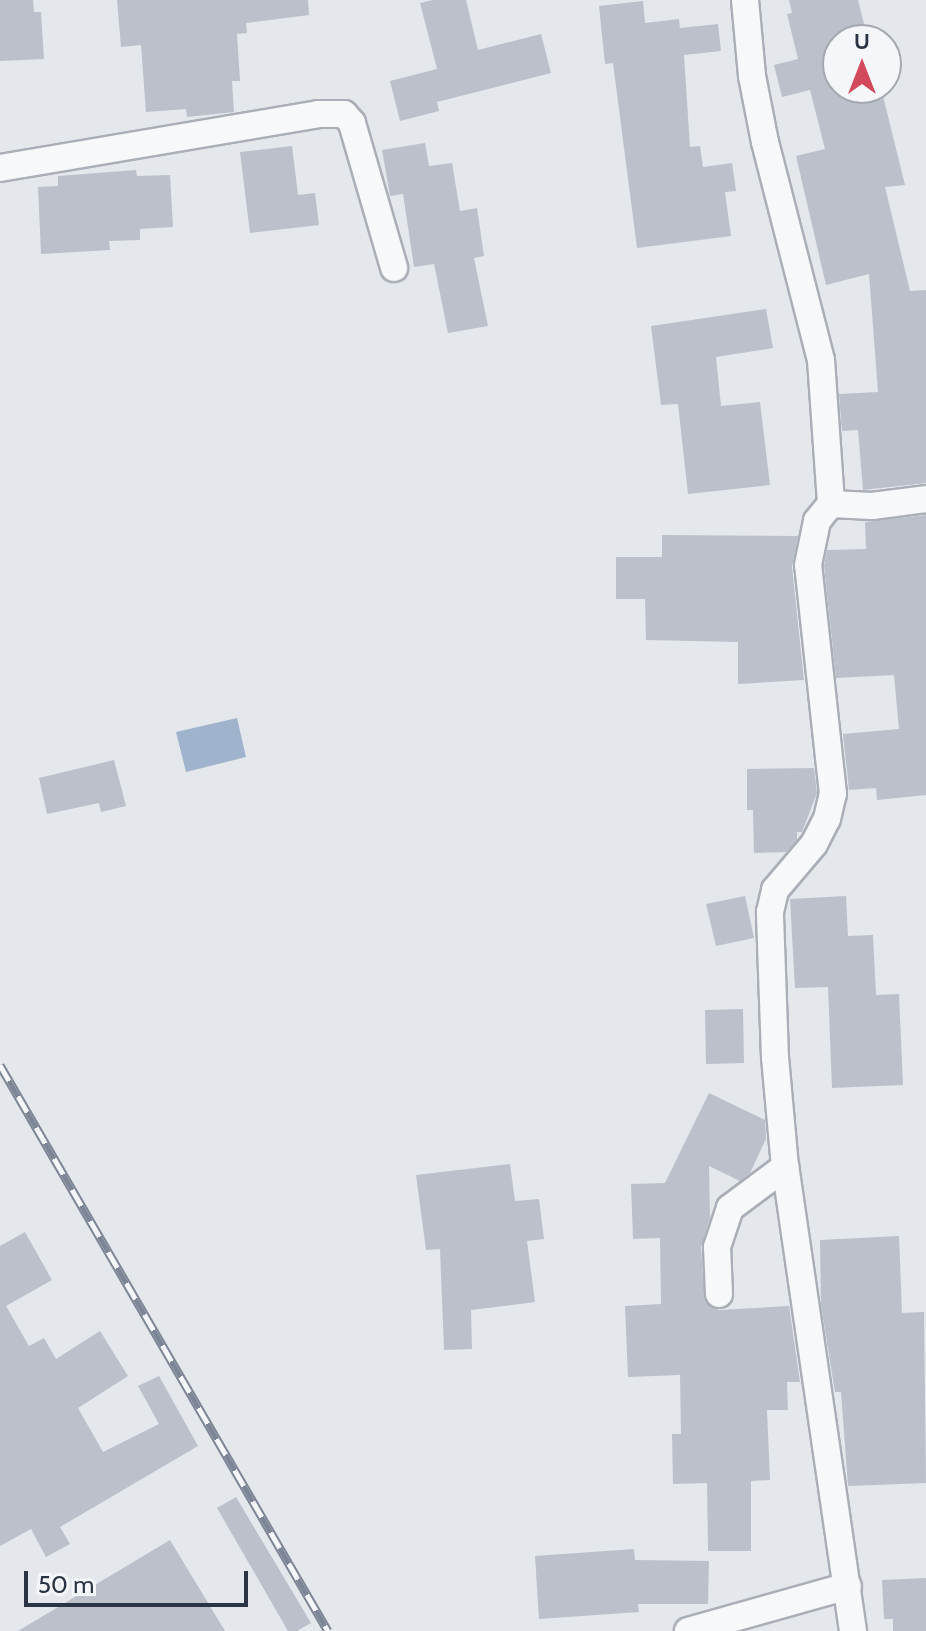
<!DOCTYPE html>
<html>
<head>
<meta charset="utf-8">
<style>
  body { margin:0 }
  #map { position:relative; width:926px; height:1631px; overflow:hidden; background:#e4e7ec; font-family:Cabin,sans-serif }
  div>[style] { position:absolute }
  .water>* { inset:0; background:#9fb4cc }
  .building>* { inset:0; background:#bbc0ca }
  .roads { filter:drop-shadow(2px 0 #a9aeb7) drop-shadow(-2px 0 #a9aeb7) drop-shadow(0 2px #a9aeb7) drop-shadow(0 -2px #a9aeb7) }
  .minor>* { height:26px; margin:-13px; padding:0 13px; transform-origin:13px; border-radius:13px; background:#f7f8fa }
  .rail>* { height:9px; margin-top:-4.5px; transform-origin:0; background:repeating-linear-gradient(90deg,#f4f6f9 0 18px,#7d8696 0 36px); box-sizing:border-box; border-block:2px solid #7d8696 }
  span { translate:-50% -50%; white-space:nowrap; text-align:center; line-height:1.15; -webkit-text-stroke:6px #f4f6f9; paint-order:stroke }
  .north { position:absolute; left:822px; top:24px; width:80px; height:80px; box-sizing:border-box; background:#f4f6f9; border:2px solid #a4a8b1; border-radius:50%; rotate:0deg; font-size:22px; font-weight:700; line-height:32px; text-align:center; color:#2b3445 }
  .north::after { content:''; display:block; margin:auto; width:28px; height:36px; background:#d1495b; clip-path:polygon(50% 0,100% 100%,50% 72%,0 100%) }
  .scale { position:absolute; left:24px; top:1571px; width:224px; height:36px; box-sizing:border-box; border:4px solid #2b3445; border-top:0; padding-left:10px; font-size:24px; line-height:28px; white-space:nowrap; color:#2b3445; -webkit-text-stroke:6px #f4f6f9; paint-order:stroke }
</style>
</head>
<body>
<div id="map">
  <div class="water">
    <i style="clip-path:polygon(237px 718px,246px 757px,186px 772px,176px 732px)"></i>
  </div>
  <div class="building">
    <i style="clip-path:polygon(0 0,33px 0,34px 12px,41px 12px,44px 59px,0 61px)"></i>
    <i style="clip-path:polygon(117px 0,308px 0,309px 15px,246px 23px,247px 33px,237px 34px,240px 81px,232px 81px,234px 112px,187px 117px,186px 109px,146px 112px,141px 45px,121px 47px)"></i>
    <i style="clip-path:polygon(433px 0,466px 0,478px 50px,541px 34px,551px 73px,437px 102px,439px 111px,400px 121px,390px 81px,437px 69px,420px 3px)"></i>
    <i style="clip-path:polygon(789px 0,858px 0,868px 40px,838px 40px,838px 88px,881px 88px,905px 185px,885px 187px,910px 291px,926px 290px,926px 483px,863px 490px,858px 430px,842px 431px,839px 394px,878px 392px,869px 274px,826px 285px,796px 156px,825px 149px,810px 90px,782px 97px,774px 65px,798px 59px,787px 14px,792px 13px)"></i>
    <i style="clip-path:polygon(643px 1px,645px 23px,679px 19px,680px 28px,718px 24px,721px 51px,684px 55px,690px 147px,700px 146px,703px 167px,732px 163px,736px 191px,725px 192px,731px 236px,637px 248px,613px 63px,605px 64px,599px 6px)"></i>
    <i style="clip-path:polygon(425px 143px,429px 166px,452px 163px,460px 211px,477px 208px,484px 256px,474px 258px,488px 326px,448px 333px,434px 264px,414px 267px,403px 194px,390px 196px,382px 150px)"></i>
    <i style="clip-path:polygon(292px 146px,298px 195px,315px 193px,319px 225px,250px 233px,240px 152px)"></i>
    <i style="clip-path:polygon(136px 170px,137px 176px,170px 175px,173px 227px,140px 229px,140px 240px,109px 241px,110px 250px,41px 254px,38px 187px,58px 186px,58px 176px)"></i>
    <i style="clip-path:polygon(766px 309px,773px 348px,716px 357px,721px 406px,760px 402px,770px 485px,688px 494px,678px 404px,661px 405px,651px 326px)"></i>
    <i style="clip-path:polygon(926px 515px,926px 795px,877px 800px,876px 788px,849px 790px,843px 734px,899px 729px,894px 675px,836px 678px,824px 566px,827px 550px,866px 549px,865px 522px)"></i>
    <i style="clip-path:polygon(662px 535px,798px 536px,792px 567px,804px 680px,738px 684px,738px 642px,646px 640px,645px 599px,616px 599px,616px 557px,662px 557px)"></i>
    <i style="clip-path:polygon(114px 760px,126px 806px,101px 812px,99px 803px,47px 814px,39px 778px)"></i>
    <i style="clip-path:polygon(814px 768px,817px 793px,802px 832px,797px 832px,797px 840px,786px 852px,754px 853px,753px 810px,747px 810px,747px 769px)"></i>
    <i style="clip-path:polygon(745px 896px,754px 938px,716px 946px,706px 904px)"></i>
    <i style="clip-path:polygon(846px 896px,848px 936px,873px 935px,876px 995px,899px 994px,903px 1085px,832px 1088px,828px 987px,795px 988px,790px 899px)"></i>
    <i style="clip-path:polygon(743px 1009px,744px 1063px,706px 1064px,705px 1010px)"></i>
    <i style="clip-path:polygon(709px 1093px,765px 1120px,766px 1139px,750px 1173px,740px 1181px,709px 1166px,710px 1217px,701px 1248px,705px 1302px,719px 1310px,789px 1306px,800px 1382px,787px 1382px,788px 1410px,767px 1410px,770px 1480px,751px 1481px,751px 1551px,708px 1551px,707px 1483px,673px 1484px,672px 1434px,681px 1434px,680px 1375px,628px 1377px,625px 1306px,661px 1304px,660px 1238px,633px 1239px,631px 1184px,665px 1183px)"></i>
    <i style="clip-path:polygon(510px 1164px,515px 1201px,539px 1199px,544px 1239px,527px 1241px,535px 1302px,471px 1310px,472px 1349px,444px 1350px,440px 1249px,426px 1250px,416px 1175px)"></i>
    <i style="clip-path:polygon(25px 1232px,52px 1280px,6px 1306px,29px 1346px,44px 1338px,56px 1359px,100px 1331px,128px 1376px,78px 1408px,103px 1452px,159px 1424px,138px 1386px,159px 1376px,198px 1446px,60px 1527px,70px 1544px,46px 1557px,31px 1529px,0 1546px,0 1246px)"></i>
    <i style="clip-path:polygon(899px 1236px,902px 1313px,924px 1312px,926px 1483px,848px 1486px,841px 1392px,835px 1392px,821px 1305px,820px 1240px)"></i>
    <i style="clip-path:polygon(236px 1497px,311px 1623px,297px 1631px,288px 1631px,217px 1508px)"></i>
    <i style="clip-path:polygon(170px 1540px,225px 1631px,18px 1631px)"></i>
    <i style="clip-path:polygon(634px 1549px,635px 1560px,709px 1561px,708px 1604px,638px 1604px,639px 1612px,539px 1619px,535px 1556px)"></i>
    <i style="clip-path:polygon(926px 1578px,926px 1631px,893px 1631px,893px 1619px,884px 1619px,882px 1580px)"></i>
  </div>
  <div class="roads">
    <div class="minor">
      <i style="left:745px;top:0;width:76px;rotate:84.7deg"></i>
      <i style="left:752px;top:76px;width:67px;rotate:78.9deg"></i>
      <i style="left:765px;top:142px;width:225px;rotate:75.6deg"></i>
      <i style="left:821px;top:360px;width:144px;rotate:86deg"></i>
      <i style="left:0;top:168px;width:323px;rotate:-9.6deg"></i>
      <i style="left:318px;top:114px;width:26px"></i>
      <i style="left:344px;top:114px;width:12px;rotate:48deg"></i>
      <i style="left:352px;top:123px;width:151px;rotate:73.8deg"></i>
      <i style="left:719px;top:1294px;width:47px;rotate:-92.4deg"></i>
      <i style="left:717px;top:1247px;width:41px;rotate:-71.6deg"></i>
      <i style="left:730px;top:1208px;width:69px;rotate:-36.7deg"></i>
      <i style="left:688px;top:1631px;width:166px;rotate:-15.7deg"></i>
      <i style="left:853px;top:1631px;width:469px;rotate:-98.3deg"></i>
      <i style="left:785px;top:1167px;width:109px;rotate:-95.2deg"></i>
      <i style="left:775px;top:1058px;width:146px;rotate:-92deg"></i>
      <i style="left:770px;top:912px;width:23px;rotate:-77deg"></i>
      <i style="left:775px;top:890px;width:60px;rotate:-49.7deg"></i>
      <i style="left:814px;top:844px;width:28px;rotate:-63deg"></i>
      <i style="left:827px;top:819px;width:26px;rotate:-77deg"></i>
      <i style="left:833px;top:794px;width:230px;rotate:-96.2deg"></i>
      <i style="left:808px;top:565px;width:45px;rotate:-78.4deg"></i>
      <i style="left:817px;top:521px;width:22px;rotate:-51deg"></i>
      <i style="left:831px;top:504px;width:41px;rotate:2.8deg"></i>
      <i style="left:872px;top:506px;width:54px;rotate:-7.4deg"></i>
    </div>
  </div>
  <div class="rail">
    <i style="left:0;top:1065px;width:654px;rotate:59.91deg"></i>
  </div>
  <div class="north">U</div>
  <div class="scale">50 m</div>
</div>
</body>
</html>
